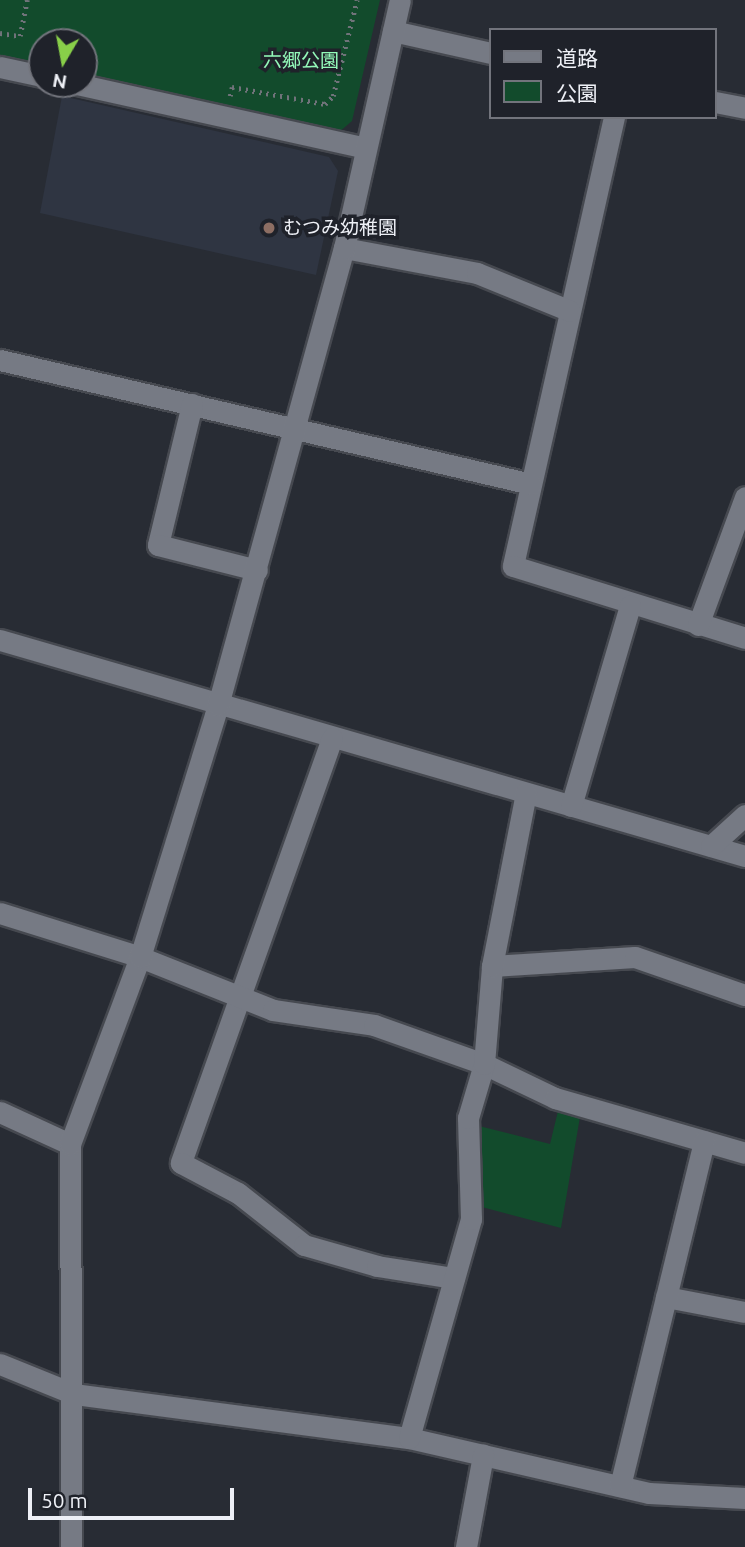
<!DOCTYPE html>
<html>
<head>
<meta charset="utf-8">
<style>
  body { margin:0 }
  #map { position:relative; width:745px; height:1547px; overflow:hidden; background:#282c34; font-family:Ubuntu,"Noto Sans JP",sans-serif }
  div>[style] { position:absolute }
  .built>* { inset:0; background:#2f3542 }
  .green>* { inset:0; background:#124b2c }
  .path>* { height:4.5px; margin-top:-2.25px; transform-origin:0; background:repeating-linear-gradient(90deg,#70737a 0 2px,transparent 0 7px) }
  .roads { filter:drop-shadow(2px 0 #464950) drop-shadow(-2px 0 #464950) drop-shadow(0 2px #464950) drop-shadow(0 -2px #464950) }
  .minor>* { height:21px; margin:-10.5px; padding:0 10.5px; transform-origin:10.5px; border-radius:10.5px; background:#767a84 }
  .dots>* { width:19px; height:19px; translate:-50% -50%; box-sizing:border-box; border:4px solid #1f222a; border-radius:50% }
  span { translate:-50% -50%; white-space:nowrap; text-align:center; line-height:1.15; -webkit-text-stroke:7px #1f222a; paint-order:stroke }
  .park-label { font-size:19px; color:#93f9b9 }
  .poi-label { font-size:19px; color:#eef0f6 }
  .left { translate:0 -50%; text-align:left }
  .legend { position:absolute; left:489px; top:28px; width:228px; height:91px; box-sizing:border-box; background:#1f222a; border:2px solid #72747c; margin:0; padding:9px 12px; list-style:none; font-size:21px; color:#eef0f6 }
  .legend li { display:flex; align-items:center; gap:14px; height:35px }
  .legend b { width:35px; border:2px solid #72747c }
  .north { position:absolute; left:28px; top:28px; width:70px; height:70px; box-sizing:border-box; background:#1f222a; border:2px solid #72747c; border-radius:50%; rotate:190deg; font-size:19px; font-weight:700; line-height:28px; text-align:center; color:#eef0f6 }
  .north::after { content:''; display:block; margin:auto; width:24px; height:32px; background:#88cf49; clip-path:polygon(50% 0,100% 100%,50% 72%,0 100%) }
  .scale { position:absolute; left:28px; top:1488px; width:206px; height:32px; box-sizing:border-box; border:4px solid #eef0f6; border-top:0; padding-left:9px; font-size:21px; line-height:24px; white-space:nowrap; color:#eef0f6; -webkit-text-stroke:5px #1f222a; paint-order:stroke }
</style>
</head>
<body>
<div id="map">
  <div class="built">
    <i style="clip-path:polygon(62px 96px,329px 157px,338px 171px,316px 275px,40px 213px)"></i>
  </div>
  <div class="green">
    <i style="clip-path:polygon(0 0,380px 0,352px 121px,338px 133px,84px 76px,84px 42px,42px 42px,42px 66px,0 57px)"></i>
    <i style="clip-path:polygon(558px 1111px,580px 1117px,561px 1228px,478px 1206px,475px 1125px,550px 1144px)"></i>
  </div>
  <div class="path">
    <i style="left:0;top:33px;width:20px;rotate:9deg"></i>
    <i style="left:20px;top:36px;width:37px;rotate:-79deg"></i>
    <i style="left:230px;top:96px;width:9px;rotate:-77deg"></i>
    <i style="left:232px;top:87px;width:95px;rotate:10.4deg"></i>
    <i style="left:325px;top:104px;width:11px;rotate:-45deg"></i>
    <i style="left:333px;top:96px;width:99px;rotate:-76deg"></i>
  </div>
  <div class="roads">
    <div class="minor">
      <i style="left:393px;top:31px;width:100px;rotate:12.7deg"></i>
      <i style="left:0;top:67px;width:43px;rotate:12.1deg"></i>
      <i style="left:77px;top:84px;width:295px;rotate:12.5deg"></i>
      <i style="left:715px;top:102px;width:31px;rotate:11deg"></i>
      <i style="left:614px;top:117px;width:460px;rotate:102.7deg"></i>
      <i style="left:513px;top:566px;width:243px;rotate:17.2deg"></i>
      <i style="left:344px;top:248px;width:135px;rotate:10.6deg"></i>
      <i style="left:477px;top:273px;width:100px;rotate:22.2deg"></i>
      <i style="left:0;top:360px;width:545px;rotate:13.14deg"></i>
      <i style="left:192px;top:404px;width:145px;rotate:103.6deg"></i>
      <i style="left:158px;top:545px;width:102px;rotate:14.2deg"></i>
      <i style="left:698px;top:625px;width:136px;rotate:-69.8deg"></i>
      <i style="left:0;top:640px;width:776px;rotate:16.17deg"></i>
      <i style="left:332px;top:738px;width:451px;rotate:109.6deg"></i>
      <i style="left:181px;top:1163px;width:64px;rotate:27.8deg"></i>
      <i style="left:238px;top:1193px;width:84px;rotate:38.2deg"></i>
      <i style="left:304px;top:1245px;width:76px;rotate:16deg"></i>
      <i style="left:377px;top:1266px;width:78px;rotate:8.9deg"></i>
      <i style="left:571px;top:806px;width:209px;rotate:-73.6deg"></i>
      <i style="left:711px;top:846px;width:46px;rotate:-42.4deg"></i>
      <i style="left:0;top:913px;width:147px;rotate:17.4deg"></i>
      <i style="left:140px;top:957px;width:143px;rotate:21.7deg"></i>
      <i style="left:273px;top:1010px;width:102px;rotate:8.4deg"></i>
      <i style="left:374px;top:1025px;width:117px;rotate:19.5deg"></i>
      <i style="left:484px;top:1064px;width:79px;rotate:25.6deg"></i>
      <i style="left:555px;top:1098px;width:198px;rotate:16.1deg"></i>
      <i style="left:492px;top:966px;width:143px;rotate:-3.6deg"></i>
      <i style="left:635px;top:957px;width:116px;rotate:19.1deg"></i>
      <i style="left:0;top:1112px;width:77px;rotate:24.6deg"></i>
      <i style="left:666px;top:1297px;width:80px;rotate:10.8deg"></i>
      <i style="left:0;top:1364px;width:80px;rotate:22.1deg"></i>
      <i style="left:74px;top:1394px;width:338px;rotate:7.5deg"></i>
      <i style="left:409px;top:1438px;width:246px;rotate:12.9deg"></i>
      <i style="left:649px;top:1493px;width:96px;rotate:3deg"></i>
      <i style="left:409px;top:1438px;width:228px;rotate:-74.2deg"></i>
      <i style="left:471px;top:1219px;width:101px;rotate:-91.7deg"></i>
      <i style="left:468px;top:1118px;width:56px;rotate:-73.5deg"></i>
      <i style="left:484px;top:1064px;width:98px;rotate:-85.3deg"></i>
      <i style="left:492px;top:966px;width:176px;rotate:-78.9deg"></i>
      <i style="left:620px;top:1486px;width:355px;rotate:-76.3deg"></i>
      <i style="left:71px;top:1547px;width:403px;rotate:-90.1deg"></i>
      <i style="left:70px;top:1144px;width:200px;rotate:-69.5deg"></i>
      <i style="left:140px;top:957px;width:264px;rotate:-72.8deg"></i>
      <i style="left:218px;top:705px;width:474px;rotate:-74.6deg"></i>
      <i style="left:344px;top:248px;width:254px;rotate:-77.3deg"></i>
      <i style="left:466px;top:1547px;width:94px;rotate:-79.5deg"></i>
    </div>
  </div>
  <div class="dots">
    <i style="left:269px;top:228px;background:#8d6e63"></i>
  </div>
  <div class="park-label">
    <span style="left:301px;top:61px">六郷公園</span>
  </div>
  <div class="poi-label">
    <span class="left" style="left:283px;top:228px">むつみ幼稚園</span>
  </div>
  <ul class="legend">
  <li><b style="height:9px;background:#767a84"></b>道路</li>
  <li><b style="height:19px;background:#124b2c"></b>公園</li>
  </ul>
  <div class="north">N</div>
  <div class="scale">50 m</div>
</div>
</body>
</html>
